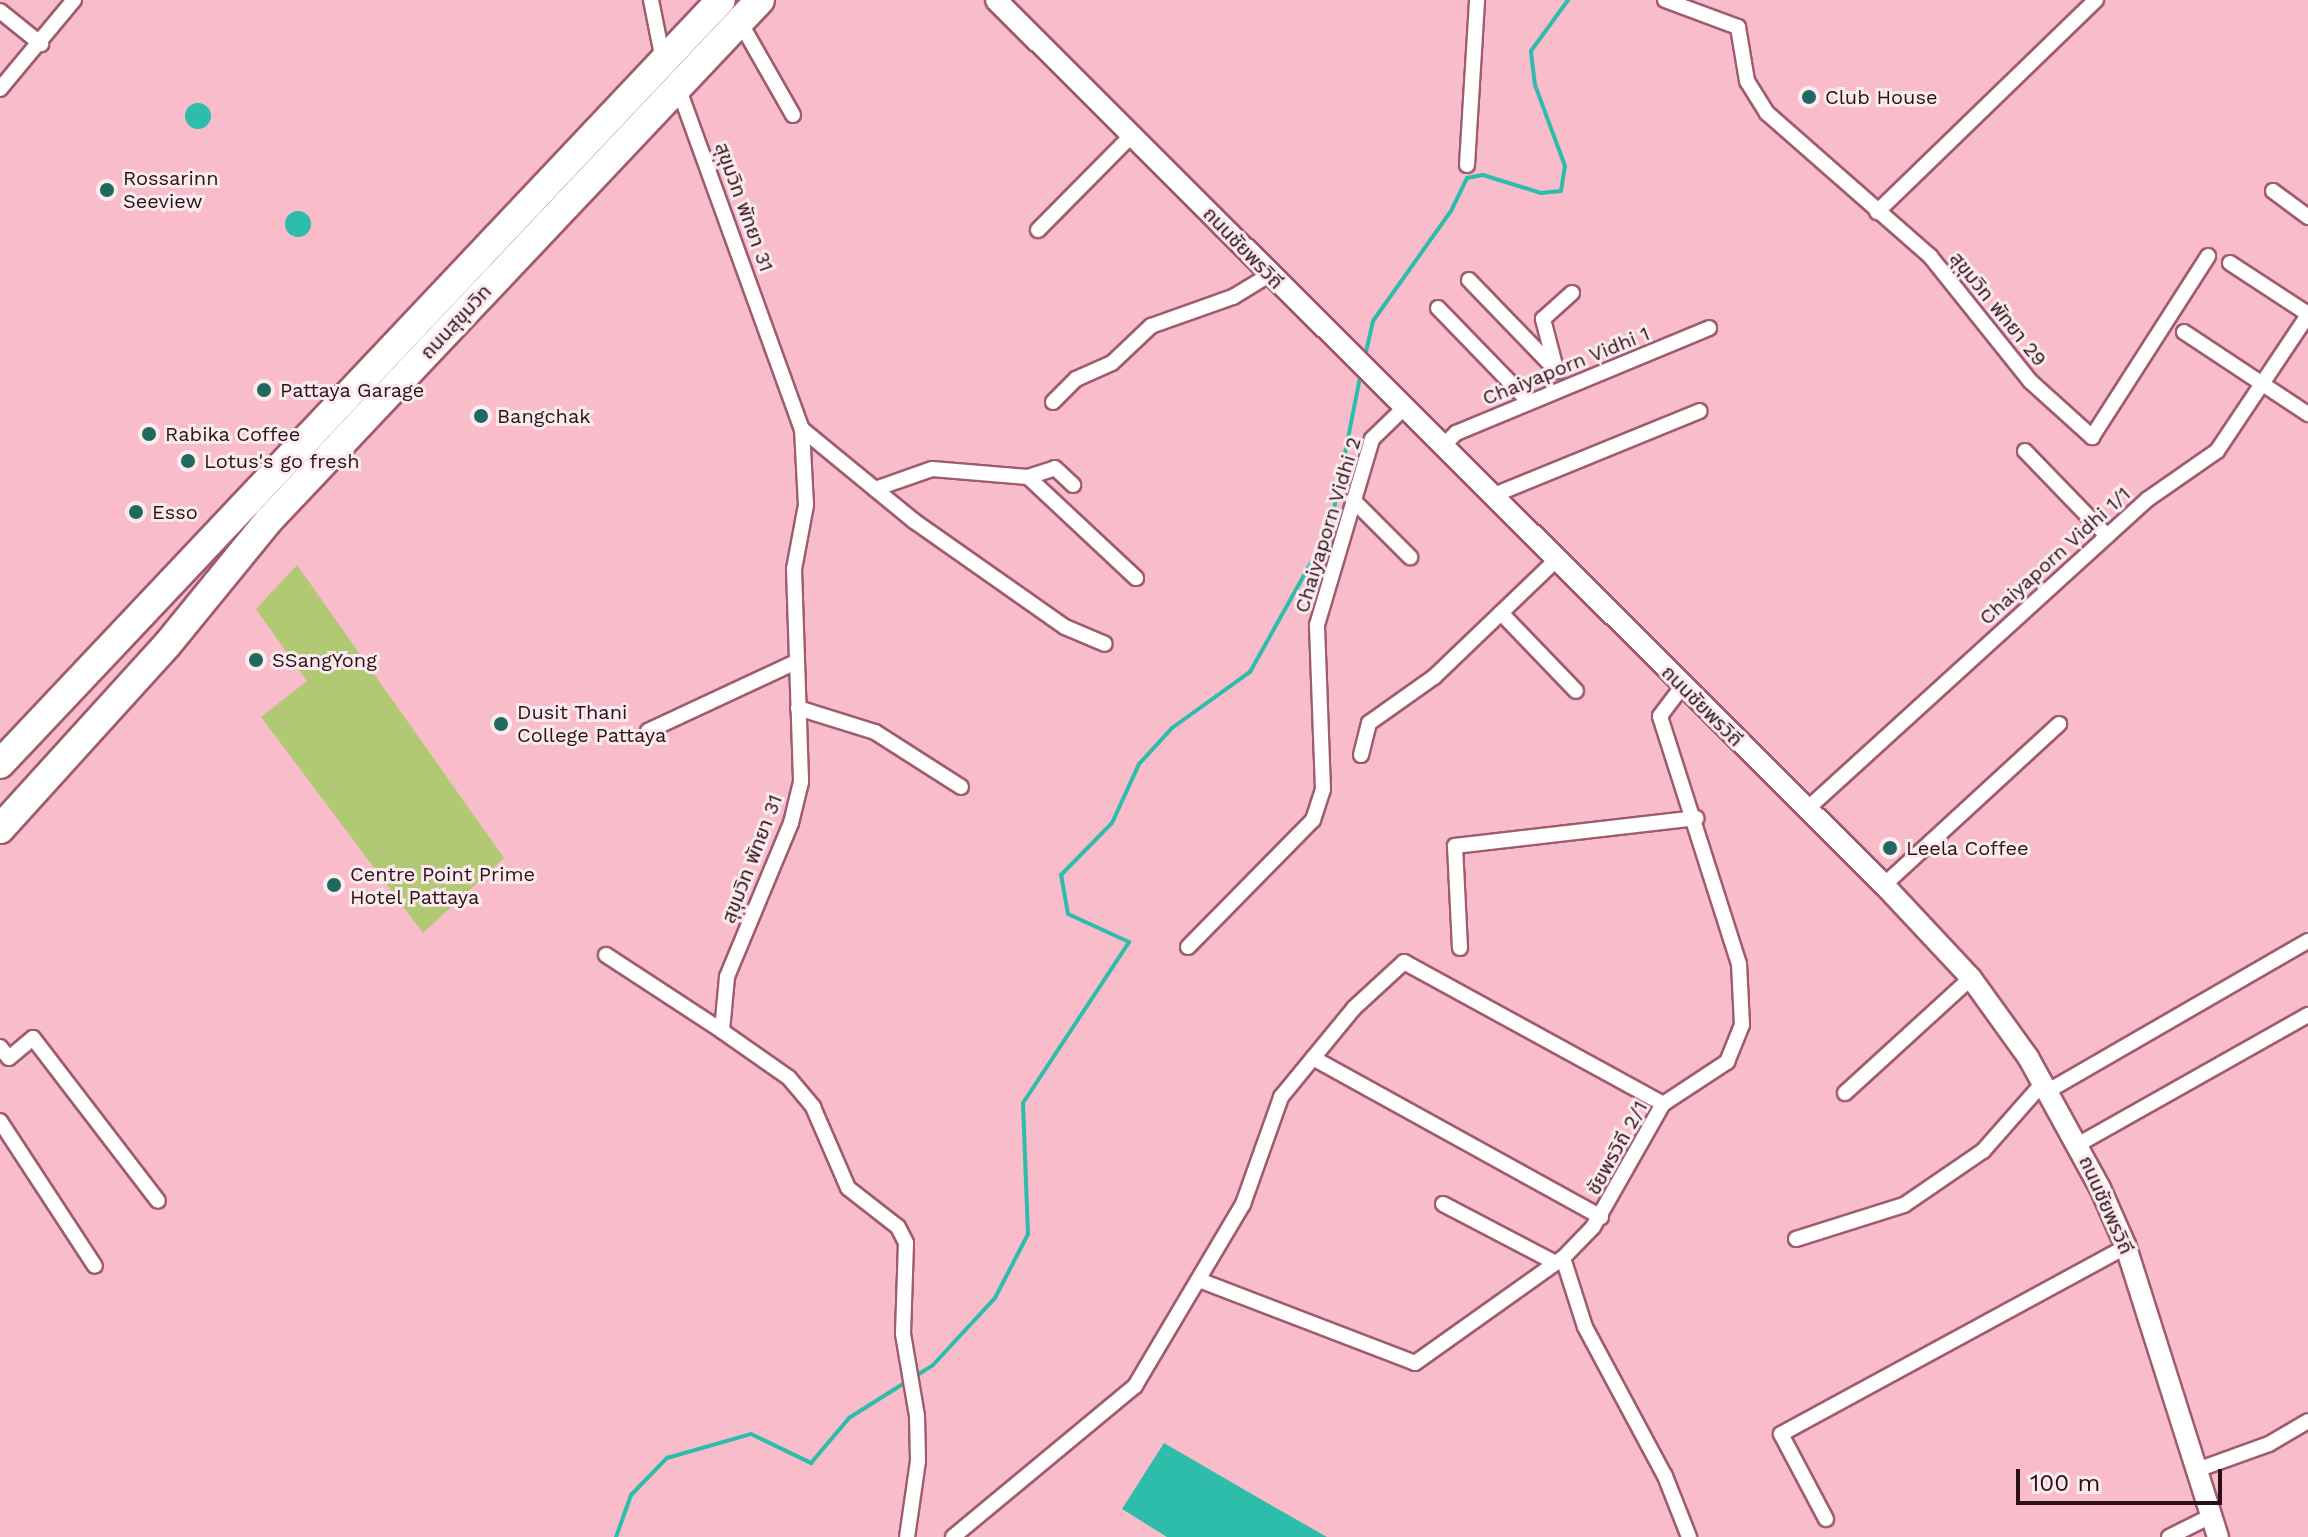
<!DOCTYPE html>
<html>
<head>
<meta charset="utf-8">
<style>
  body { margin:0 }
  #map { position:relative; width:2308px; height:1537px; overflow:hidden; background:#f8bccb; font-family:"Work Sans","Noto Sans Thai",sans-serif }
  div>[style] { position:absolute }
  .green>* { inset:0; background:#b0c972 }
  .water>* { inset:0; background:#2ebdab }
  .round { border-radius:50% }
  .stream>* { height:4px; margin:-2px; padding:0 2px; transform-origin:2px; border-radius:2px; background:#2ebdab }
  .roads { filter:drop-shadow(2px 0 #9f5c6f) drop-shadow(-2px 0 #9f5c6f) drop-shadow(0 2px #9f5c6f) drop-shadow(0 -2px #9f5c6f) }
  .street>* { height:14px; margin:-7px; padding:0 7px; transform-origin:7px; border-radius:7px; background:#fff }
  .secondary>* { height:20px; margin:-10px; padding:0 10px; transform-origin:10px; border-radius:10px; background:#fff }
  .highway>* { height:28px; margin:-14px; padding:0 14px; transform-origin:14px; border-radius:14px; background:#fff }
  .dots>* { width:22px; height:22px; translate:-50% -50%; box-sizing:border-box; border:4px solid #fbebee; border-radius:50% }
  span { translate:-50% -50%; white-space:nowrap; text-align:center; line-height:1.15; -webkit-text-stroke:6px #fbebee; paint-order:stroke }
  .poi-label { font-size:20px; color:#2b1019 }
  .left { translate:0 -50%; text-align:left }
  .street-label { font-size:20px; color:#2b1019 }
  .scale { position:absolute; left:2016px; top:1469px; width:206px; height:36px; box-sizing:border-box; border:4px solid #2b1019; border-top:0; padding-left:10px; font-size:24px; line-height:28px; white-space:nowrap; color:#2b1019; -webkit-text-stroke:6px #fbebee; paint-order:stroke }
</style>
</head>
<body>
<div id="map">
  <div class="green">
    <i style="clip-path:polygon(297px 565px,504px 858px,423px 933px,261px 717px,307px 681px,256px 609px)"></i>
  </div>
  <div class="water">
    <i class="round" style="left:185px;top:103px;width:26px;height:26px"></i>
    <i class="round" style="left:285px;top:211px;width:26px;height:26px"></i>
    <i style="clip-path:polygon(1164px 1443px,1250px 1493px,1327px 1537px,1167px 1537px,1122px 1509px)"></i>
  </div>
  <div class="stream">
    <i style="left:1365px;top:356px;width:36px;rotate:-77deg"></i>
    <i style="left:1373px;top:321px;width:135px;rotate:-54.7deg"></i>
    <i style="left:1451px;top:211px;width:37px;rotate:-64deg"></i>
    <i style="left:1467px;top:178px;width:16px;rotate:-11deg"></i>
    <i style="left:1483px;top:175px;width:61px;rotate:17.2deg"></i>
    <i style="left:1541px;top:193px;width:20px;rotate:-6deg"></i>
    <i style="left:1561px;top:191px;width:25px;rotate:-81deg"></i>
    <i style="left:1565px;top:166px;width:86px;rotate:-110.3deg"></i>
    <i style="left:1535px;top:85px;width:34px;rotate:-97deg"></i>
    <i style="left:1531px;top:51px;width:63px;rotate:-54deg"></i>
    <i style="left:914px;top:1377px;width:22px;rotate:-32deg"></i>
    <i style="left:933px;top:1365px;width:91px;rotate:-47.2deg"></i>
    <i style="left:995px;top:1298px;width:72px;rotate:-62.7deg"></i>
    <i style="left:1028px;top:1234px;width:131px;rotate:-92.2deg"></i>
    <i style="left:1023px;top:1103px;width:193px;rotate:-56.6deg"></i>
    <i style="left:1129px;top:942px;width:67px;rotate:-155.3deg"></i>
    <i style="left:1068px;top:914px;width:40px;rotate:-100deg"></i>
    <i style="left:1061px;top:875px;width:73px;rotate:-45.6deg"></i>
    <i style="left:1112px;top:823px;width:65px;rotate:-65.4deg"></i>
    <i style="left:1139px;top:764px;width:49px;rotate:-47.5deg"></i>
    <i style="left:1172px;top:728px;width:96px;rotate:-35.7deg"></i>
    <i style="left:1250px;top:672px;width:164px;rotate:-60.8deg"></i>
    <i style="left:1330px;top:529px;width:160px;rotate:-78.8deg"></i>
    <i style="left:616px;top:1537px;width:45px;rotate:-70.3deg"></i>
    <i style="left:631px;top:1495px;width:52px;rotate:-45.8deg"></i>
    <i style="left:667px;top:1458px;width:87px;rotate:-15.9deg"></i>
    <i style="left:751px;top:1434px;width:67px;rotate:25.8deg"></i>
    <i style="left:811px;top:1463px;width:59px;rotate:-49.8deg"></i>
    <i style="left:849px;top:1418px;width:67px;rotate:-32.3deg"></i>
  </div>
  <div class="roads">
    <div class="street">
      <i style="left:651px;top:0;width:61px;rotate:78.7deg"></i>
      <i style="left:1665px;top:0;width:78px;rotate:20.3deg"></i>
      <i style="left:1738px;top:27px;width:55px;rotate:80.5deg"></i>
      <i style="left:1747px;top:81px;width:38px;rotate:58deg"></i>
      <i style="left:1767px;top:113px;width:217px;rotate:41.3deg"></i>
      <i style="left:1930px;top:256px;width:160px;rotate:51.3deg"></i>
      <i style="left:2030px;top:381px;width:84px;rotate:42.1deg"></i>
      <i style="left:2092px;top:437px;width:215px;rotate:-57.3deg"></i>
      <i style="left:0;top:11px;width:53px;rotate:38.8deg"></i>
      <i style="left:740px;top:22px;width:107px;rotate:60.3deg"></i>
      <i style="left:678px;top:87px;width:364px;rotate:70.1deg"></i>
      <i style="left:802px;top:429px;width:76px;rotate:87deg"></i>
      <i style="left:806px;top:505px;width:65px;rotate:100.6deg"></i>
      <i style="left:794px;top:569px;width:213px;rotate:88.1deg"></i>
      <i style="left:801px;top:782px;width:42px;rotate:103.7deg"></i>
      <i style="left:791px;top:823px;width:167px;rotate:112.6deg"></i>
      <i style="left:727px;top:977px;width:54px;rotate:95.3deg"></i>
      <i style="left:722px;top:1031px;width:82px;rotate:35deg"></i>
      <i style="left:789px;top:1078px;width:38px;rotate:50deg"></i>
      <i style="left:813px;top:1107px;width:88px;rotate:66.6deg"></i>
      <i style="left:848px;top:1188px;width:63px;rotate:38deg"></i>
      <i style="left:898px;top:1227px;width:18px;rotate:63deg"></i>
      <i style="left:906px;top:1243px;width:91px;rotate:91.9deg"></i>
      <i style="left:903px;top:1334px;width:83px;rotate:80.3deg"></i>
      <i style="left:917px;top:1416px;width:45px;rotate:88.7deg"></i>
      <i style="left:918px;top:1461px;width:77px;rotate:98.2deg"></i>
      <i style="left:0;top:89px;width:116px;rotate:-50.3deg"></i>
      <i style="left:1467px;top:165px;width:165px;rotate:-86.5deg"></i>
      <i style="left:2273px;top:191px;width:44px;rotate:36.6deg"></i>
      <i style="left:1877px;top:212px;width:305px;rotate:-44.1deg"></i>
      <i style="left:1038px;top:230px;width:134px;rotate:-45.3deg"></i>
      <i style="left:2230px;top:263px;width:93px;rotate:33.2deg"></i>
      <i style="left:1469px;top:280px;width:127px;rotate:46deg"></i>
      <i style="left:1438px;top:308px;width:131px;rotate:45.9deg"></i>
      <i style="left:2184px;top:332px;width:149px;rotate:33.5deg"></i>
      <i style="left:1556px;top:369px;width:52px;rotate:-104.6deg"></i>
      <i style="left:1543px;top:319px;width:39px;rotate:-42deg"></i>
      <i style="left:1053px;top:402px;width:33px;rotate:-45deg"></i>
      <i style="left:1076px;top:379px;width:39px;rotate:-24deg"></i>
      <i style="left:1112px;top:363px;width:54px;rotate:-43.5deg"></i>
      <i style="left:1151px;top:326px;width:87px;rotate:-19.5deg"></i>
      <i style="left:1233px;top:297px;width:42px;rotate:-31.4deg"></i>
      <i style="left:802px;top:429px;width:145px;rotate:39.4deg"></i>
      <i style="left:914px;top:521px;width:184px;rotate:35.1deg"></i>
      <i style="left:1065px;top:627px;width:43px;rotate:23deg"></i>
      <i style="left:1442px;top:447px;width:20px;rotate:-45deg"></i>
      <i style="left:1456px;top:433px;width:274px;rotate:-22.5deg"></i>
      <i style="left:2025px;top:451px;width:118px;rotate:46deg"></i>
      <i style="left:1028px;top:477px;width:28px;rotate:-18deg"></i>
      <i style="left:1055px;top:468px;width:25px;rotate:43deg"></i>
      <i style="left:875px;top:489px;width:60px;rotate:-19.3deg"></i>
      <i style="left:932px;top:469px;width:96px;rotate:4.8deg"></i>
      <i style="left:1028px;top:477px;width:148px;rotate:43.1deg"></i>
      <i style="left:1494px;top:495px;width:222px;rotate:-22.2deg"></i>
      <i style="left:1353px;top:500px;width:81px;rotate:45deg"></i>
      <i style="left:1501px;top:613px;width:108px;rotate:46.1deg"></i>
      <i style="left:798px;top:708px;width:81px;rotate:17.3deg"></i>
      <i style="left:875px;top:732px;width:102px;rotate:32.6deg"></i>
      <i style="left:648px;top:731px;width:163px;rotate:-25deg"></i>
      <i style="left:1361px;top:755px;width:33px;rotate:-76deg"></i>
      <i style="left:1369px;top:723px;width:80px;rotate:-35.3deg"></i>
      <i style="left:1434px;top:677px;width:169px;rotate:-43.8deg"></i>
      <i style="left:1806px;top:810px;width:462px;rotate:-42.3deg"></i>
      <i style="left:2148px;top:499px;width:84px;rotate:-34.8deg"></i>
      <i style="left:2217px;top:451px;width:164px;rotate:-56.2deg"></i>
      <i style="left:1884px;top:885px;width:238px;rotate:-42.6deg"></i>
      <i style="left:1188px;top:947px;width:178px;rotate:-45.5deg"></i>
      <i style="left:1313px;top:820px;width:32px;rotate:-72deg"></i>
      <i style="left:1323px;top:790px;width:165px;rotate:-92.1deg"></i>
      <i style="left:1317px;top:625px;width:194px;rotate:-73.5deg"></i>
      <i style="left:1372px;top:439px;width:43px;rotate:-44.1deg"></i>
      <i style="left:1460px;top:948px;width:102px;rotate:-92.8deg"></i>
      <i style="left:1455px;top:846px;width:243px;rotate:-6.6deg"></i>
      <i style="left:606px;top:955px;width:139px;rotate:33.2deg"></i>
      <i style="left:0;top:1047px;width:14px;rotate:51deg"></i>
      <i style="left:9px;top:1058px;width:31px;rotate:-40deg"></i>
      <i style="left:33px;top:1038px;width:205px;rotate:52.5deg"></i>
      <i style="left:1313px;top:1058px;width:329px;rotate:28.9deg"></i>
      <i style="left:2048px;top:1091px;width:300px;rotate:-30deg"></i>
      <i style="left:1845px;top:1093px;width:171px;rotate:-42.4deg"></i>
      <i style="left:0;top:1121px;width:173px;rotate:56.8deg"></i>
      <i style="left:2079px;top:1144px;width:263px;rotate:-29.4deg"></i>
      <i style="left:1443px;top:1204px;width:127px;rotate:27.6deg"></i>
      <i style="left:1796px;top:1239px;width:113px;rotate:-17.5deg"></i>
      <i style="left:1904px;top:1205px;width:96px;rotate:-34.4deg"></i>
      <i style="left:1983px;top:1151px;width:91px;rotate:-48.6deg"></i>
      <i style="left:1563px;top:1258px;width:72px;rotate:72.3deg"></i>
      <i style="left:1585px;top:1327px;width:169px;rotate:61.8deg"></i>
      <i style="left:1665px;top:1476px;width:66px;rotate:68.5deg"></i>
      <i style="left:1199px;top:1280px;width:231px;rotate:21deg"></i>
      <i style="left:1415px;top:1363px;width:181px;rotate:-35.4deg"></i>
      <i style="left:1563px;top:1258px;width:43px;rotate:-45.9deg"></i>
      <i style="left:1593px;top:1227px;width:142px;rotate:-60.4deg"></i>
      <i style="left:1663px;top:1104px;width:77px;rotate:-33.3deg"></i>
      <i style="left:1727px;top:1062px;width:40px;rotate:-68deg"></i>
      <i style="left:1742px;top:1025px;width:61px;rotate:-92.8deg"></i>
      <i style="left:1739px;top:964px;width:260px;rotate:-107.7deg"></i>
      <i style="left:1660px;top:716px;width:36px;rotate:-53deg"></i>
      <i style="left:2194px;top:1471px;width:80px;rotate:-19.8deg"></i>
      <i style="left:2269px;top:1444px;width:45px;rotate:-30.5deg"></i>
      <i style="left:1826px;top:1519px;width:96px;rotate:-117.9deg"></i>
      <i style="left:1781px;top:1434px;width:392px;rotate:-28.5deg"></i>
      <i style="left:953px;top:1537px;width:236px;rotate:-39.7deg"></i>
      <i style="left:1135px;top:1386px;width:212px;rotate:-59.3deg"></i>
      <i style="left:1243px;top:1204px;width:114px;rotate:-70.4deg"></i>
      <i style="left:1281px;top:1097px;width:115px;rotate:-50.6deg"></i>
      <i style="left:1354px;top:1008px;width:68px;rotate:-42.6deg"></i>
      <i style="left:1404px;top:962px;width:295px;rotate:28.7deg"></i>
      <i style="left:2169px;top:1537px;width:47px;rotate:-26.6deg"></i>
    </div>
    <div class="secondary">
      <i style="left:996px;top:0;width:1254px;rotate:44.9deg"></i>
      <i style="left:1884px;top:885px;width:127px;rotate:46.9deg"></i>
      <i style="left:1971px;top:978px;width:97px;rotate:54.2deg"></i>
      <i style="left:2028px;top:1057px;width:149px;rotate:61.2deg"></i>
      <i style="left:2100px;top:1188px;width:64px;rotate:66.2deg"></i>
      <i style="left:2126px;top:1247px;width:304px;rotate:72.4deg"></i>
    </div>
    <div class="highway">
      <i style="left:0;top:764px;width:1050px;rotate:-46.66deg"></i>
      <i style="left:0;top:829px;width:248px;rotate:-47.8deg"></i>
      <i style="left:167px;top:645px;width:161px;rotate:-50.8deg"></i>
      <i style="left:269px;top:520px;width:715px;rotate:-46.64deg"></i>
    </div>
  </div>
  <div class="dots">
    <i style="left:1809px;top:97px;background:#21695e"></i>
    <i style="left:107px;top:190px;background:#21695e"></i>
    <i style="left:264px;top:390px;background:#21695e"></i>
    <i style="left:481px;top:416px;background:#21695e"></i>
    <i style="left:149px;top:434px;background:#21695e"></i>
    <i style="left:188px;top:461px;background:#21695e"></i>
    <i style="left:136px;top:512px;background:#21695e"></i>
    <i style="left:256px;top:660px;background:#21695e"></i>
    <i style="left:501px;top:724px;background:#21695e"></i>
    <i style="left:1890px;top:848px;background:#21695e"></i>
    <i style="left:334px;top:885px;background:#21695e"></i>
  </div>
  <div class="poi-label">
    <span class="left" style="left:1825px;top:97px">Club House</span>
    <span class="left" style="left:123px;top:190px">Rossarinn<br>Seeview</span>
    <span class="left" style="left:280px;top:390px">Pattaya Garage</span>
    <span class="left" style="left:497px;top:416px">Bangchak</span>
    <span class="left" style="left:165px;top:434px">Rabika Coffee</span>
    <span class="left" style="left:204px;top:461px">Lotus's go fresh</span>
    <span class="left" style="left:152px;top:512px">Esso</span>
    <span class="left" style="left:272px;top:660px">SSangYong</span>
    <span class="left" style="left:517px;top:724px">Dusit Thani<br>College Pattaya</span>
    <span class="left" style="left:1906px;top:848px">Leela Coffee</span>
    <span class="left" style="left:350px;top:886px">Centre Point Prime<br>Hotel Pattaya</span>
  </div>
  <div class="street-label">
    <span style="left:744px;top:207px;rotate:70deg">สุขุมวิท พัทยา 31</span>
    <span style="left:1243px;top:248px;rotate:46deg">ถนนชัยพรวิถี</span>
    <span style="left:1998px;top:309px;rotate:51deg">สุขุมวิท พัทยา 29</span>
    <span style="left:456px;top:322px;rotate:-47deg">ถนนสุขุมวิท</span>
    <span style="left:1566px;top:366px;rotate:-22deg">Chaiyaporn Vidhi 1</span>
    <span style="left:1328px;top:525px;rotate:-73deg">Chaiyaporn Vidhi 2</span>
    <span style="left:2055px;top:556px;rotate:-42deg">Chaiyaporn Vidhi 1/1</span>
    <span style="left:1702px;top:706px;rotate:45deg">ถนนชัยพรวิถี</span>
    <span style="left:752px;top:859px;rotate:-69deg">สุขุมวิท พัทยา 31</span>
    <span style="left:1617px;top:1148px;rotate:-61deg">ชัยพรวิถี 2/1</span>
    <span style="left:2106px;top:1205px;rotate:66deg">ถนนชัยพรวิถี</span>
  </div>
  <div class="scale">100 m</div>
</div>
</body>
</html>
